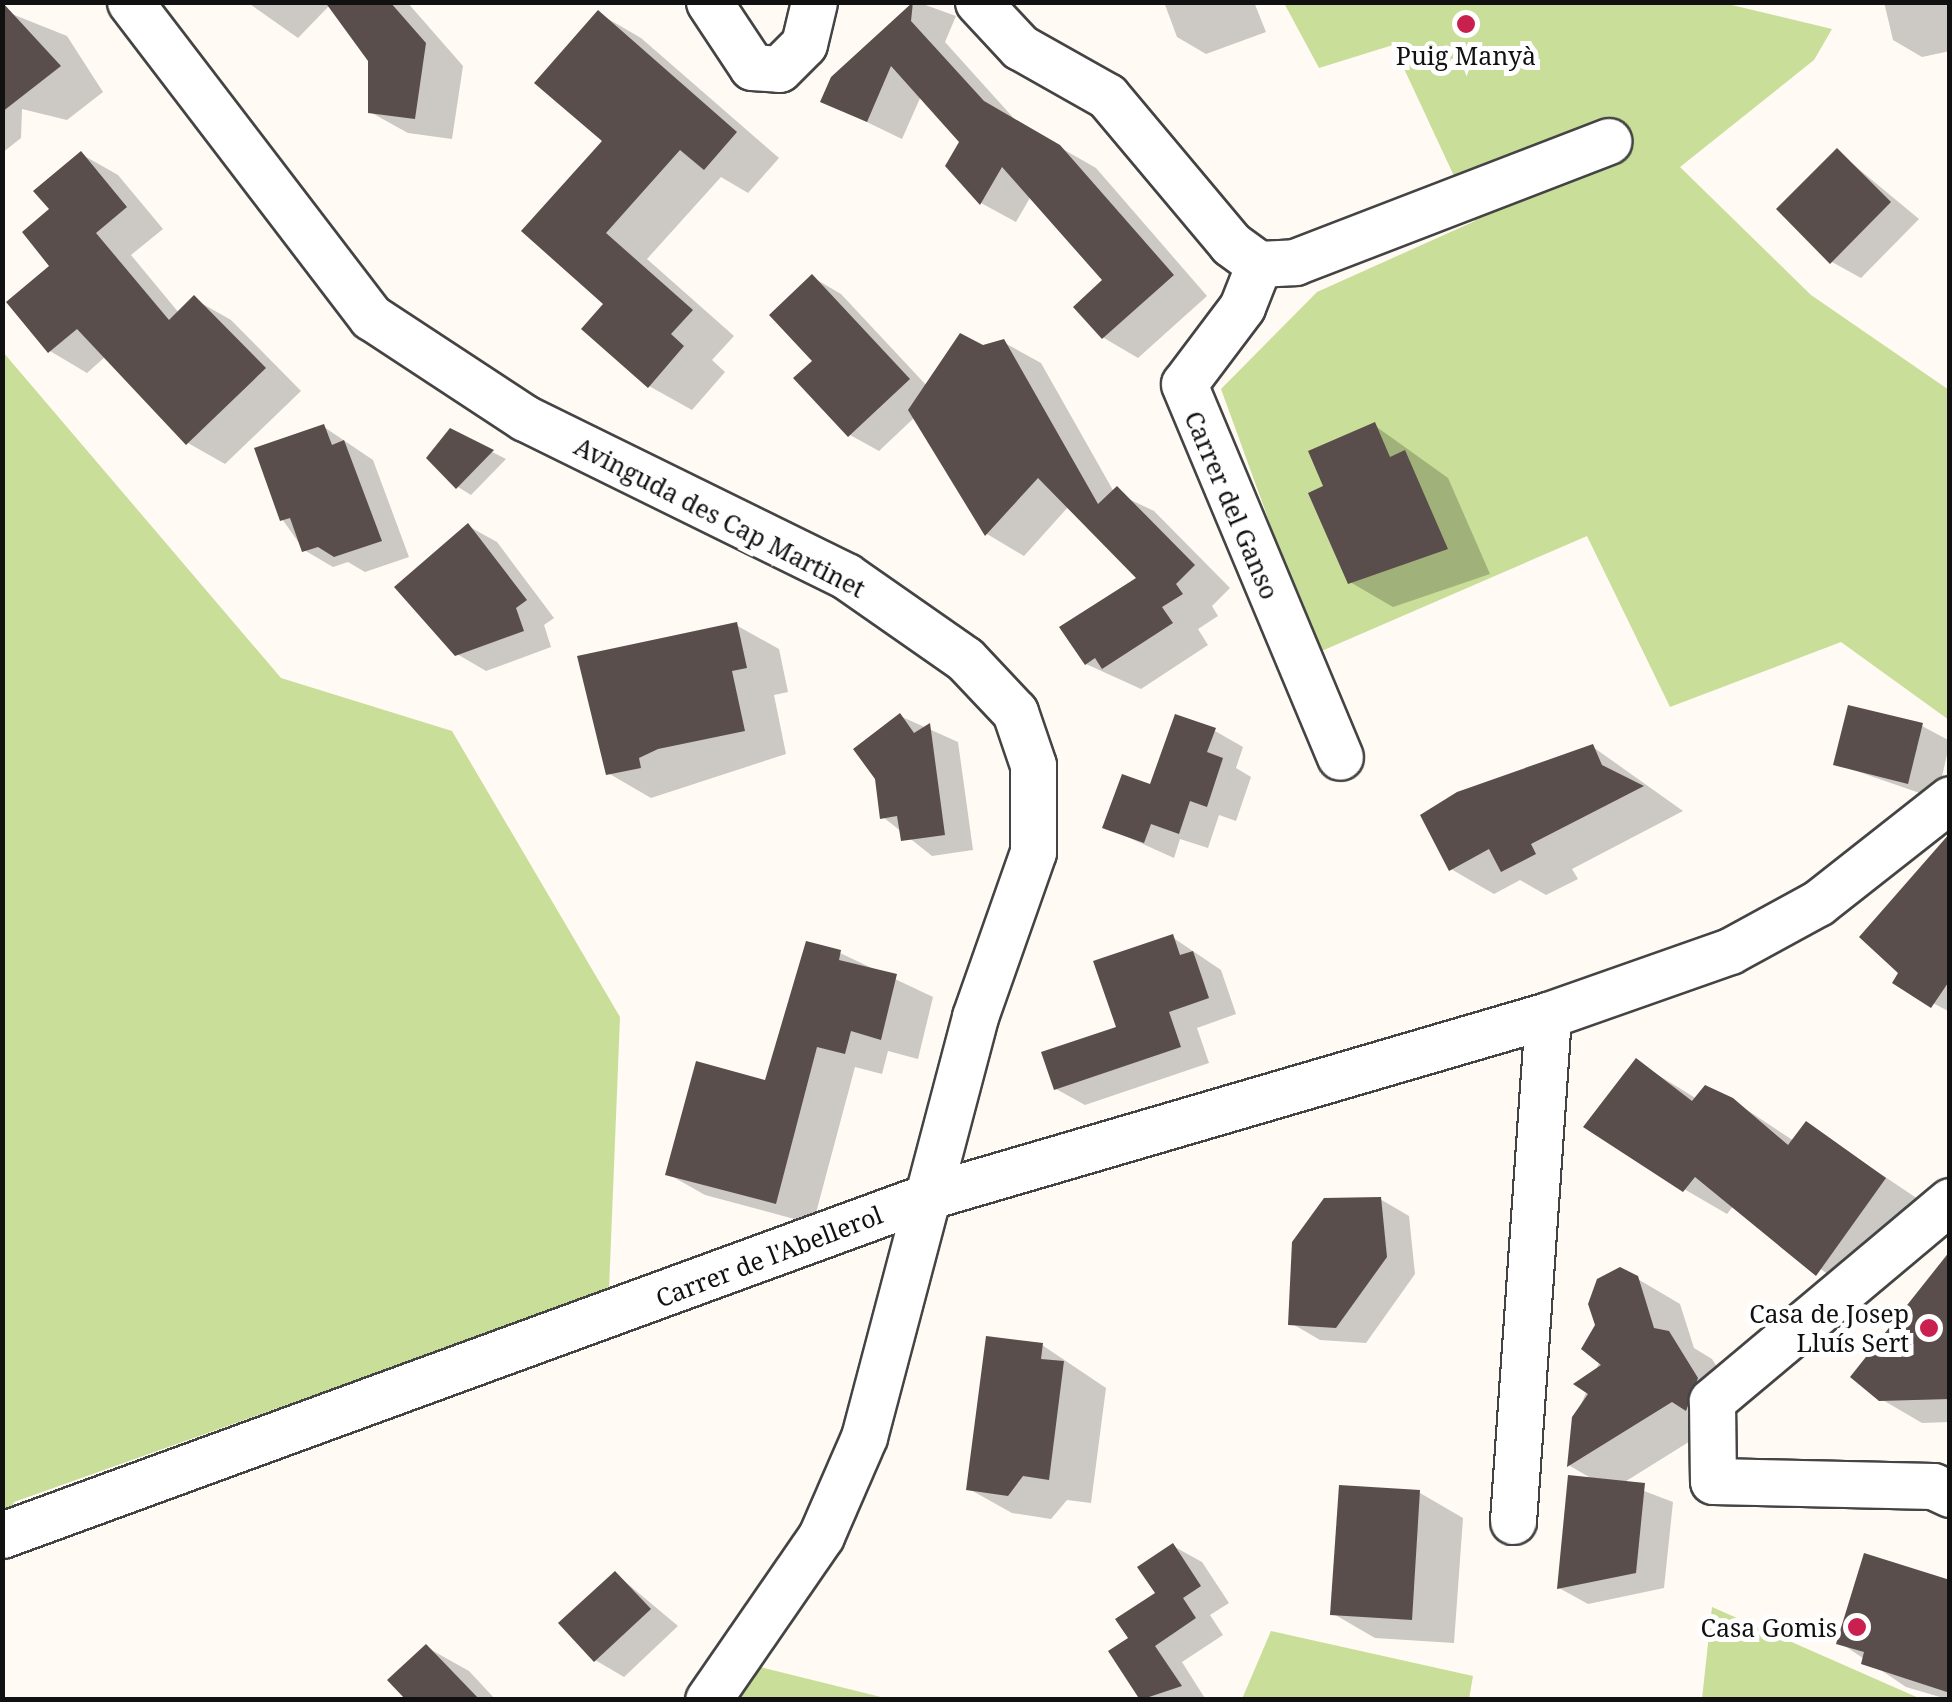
<!DOCTYPE html>
<html>
<head>
<meta charset="utf-8">
<style>
  body { margin:0 }
  #map { position:relative; width:1952px; height:1702px; overflow:hidden; background:#fffaf4; font-family:"Noto Serif",serif }
  div>[style] { position:absolute }
  .forest>* { inset:0; background:#c8de99 }
  .shadow>* { inset:0; background:#0003 }
  .building>* { inset:0; background:#5a4e4c }
  .roads { filter:drop-shadow(2px 0 #444) drop-shadow(-2px 0 #444) drop-shadow(0 2px #444) drop-shadow(0 -2px #444) }
  .minor>* { height:45px; margin:-22.5px; padding:0 22.5px; transform-origin:22.5px; border-radius:22.5px; background:#fff }
  .dots>* { width:28px; height:28px; translate:-50% -50%; box-sizing:border-box; border:5px solid #fff; border-radius:50% }
  span { translate:-50% -50%; white-space:nowrap; text-align:center; line-height:1.15; -webkit-text-stroke:10px #fff; paint-order:stroke }
  .poi-label { font-size:25px; color:#111 }
  .right { translate:-100% -50%; text-align:right }
  .street-label { font-size:25px; color:#111 }
  .frame { position:absolute; inset:0; border:5px solid #111; pointer-events:none }
</style>
</head>
<body>
<div id="map">
  <div class="forest">
    <i style="clip-path:polygon(1719px 2px,1832px 29px,1814px 60px,1680px 167px,1811px 295px,1949px 390px,1949px 720px,1841px 642px,1670px 707px,1587px 536px,1317px 653px,1221px 389px,1317px 292px,1475px 221px,1393px 45px,1319px 68px,1284px 3px)"></i>
    <i style="clip-path:polygon(3px 352px,281px 678px,452px 731px,620px 1017px,609px 1290px,14px 1502px,3px 1529px)"></i>
    <i style="clip-path:polygon(1712px 1607px,1921px 1699px,1702px 1699px)"></i>
    <i style="clip-path:polygon(1271px 1631px,1473px 1676px,1469px 1699px,1242px 1699px)"></i>
    <i style="clip-path:polygon(760px 1667px,889px 1699px,713px 1700px)"></i>
  </div>
  <div class="shadow">
    <i style="clip-path:polygon(247px 2px,407px 2px,463px 66px,452px 139px,408px 133px,370px 112px,370px 60px,329px 6px,298px 38px)"></i>
    <i style="clip-path:polygon(917px 2px,956px 16px,945px 42px,1019px 124px,1096px 168px,1207px 296px,1138px 358px,1104px 338px,1106px 280px,1031px 196px,1016px 222px,981px 203px,948px 166px,962px 141px,921px 96px,902px 139px,823px 101px,833px 79px)"></i>
    <i style="clip-path:polygon(1164px 2px,1254px 2px,1266px 32px,1206px 54px,1177px 37px)"></i>
    <i style="clip-path:polygon(1884px 2px,1950px 2px,1950px 51px,1922px 57px,1893px 40px)"></i>
    <i style="clip-path:polygon(2px 10px,67px 36px,103px 92px,67px 120px,22px 109px,21px 138px,2px 153px)"></i>
    <i style="clip-path:polygon(598px 13px,641px 38px,779px 158px,748px 193px,721px 177px,647px 259px,734px 336px,712px 360px,725px 372px,692px 410px,649px 386px,606px 303px)"></i>
    <i style="clip-path:polygon(1837px 151px,1919px 219px,1861px 278px,1832px 262px)"></i>
    <i style="clip-path:polygon(81px 154px,118px 175px,163px 229px,131px 255px,179px 313px,194px 299px,231px 320px,301px 391px,225px 464px,188px 443px,106px 356px,87px 373px,50px 351px,52px 209px)"></i>
    <i style="clip-path:polygon(812px 277px,841px 294px,927px 386px,1003px 342px,1041px 363px,1114px 492px,1154px 511px,1230px 588px,1212px 606px,1218px 616px,1198px 629px,1208px 645px,1141px 689px,1086px 664px,1140px 578px,1069px 506px,1024px 556px,987px 534px,915px 417px,879px 451px,850px 435px,815px 361px)"></i>
    <i style="clip-path:polygon(1374px 425px,1448px 478px,1490px 574px,1393px 607px,1350px 582px,1327px 487px)"></i>
    <i style="clip-path:polygon(324px 427px,373px 460px,409px 557px,365px 572px,348px 562px,333px 567px,304px 550px,282px 519px)"></i>
    <i style="clip-path:polygon(451px 431px,506px 459px,471px 495px,458px 487px)"></i>
    <i style="clip-path:polygon(468px 526px,497px 542px,554px 618px,544px 625px,551px 647px,486px 671px,457px 654px)"></i>
    <i style="clip-path:polygon(736px 625px,779px 649px,788px 692px,774px 695px,786px 754px,651px 798px,608px 773px)"></i>
    <i style="clip-path:polygon(900px 716px,958px 742px,973px 850px,932px 856px,883px 817px)"></i>
    <i style="clip-path:polygon(1922px 726px,1950px 741px,1937px 799px,1836px 764px)"></i>
    <i style="clip-path:polygon(1215px 731px,1243px 747px,1236px 768px,1251px 777px,1236px 821px,1219px 815px,1208px 848px,1180px 839px,1174px 858px,1105px 827px)"></i>
    <i style="clip-path:polygon(1593px 747px,1683px 811px,1572px 869px,1578px 879px,1546px 895px,1520px 880px,1494px 894px,1451px 869px)"></i>
    <i style="clip-path:polygon(1950px 862px,1950px 1012px,1931px 1002px)"></i>
    <i style="clip-path:polygon(1172px 937px,1221px 970px,1236px 1014px,1197px 1028px,1209px 1063px,1085px 1105px,1056px 1089px,1119px 1028px)"></i>
    <i style="clip-path:polygon(840px 953px,933px 997px,918px 1059px,888px 1051px,882px 1074px,855px 1067px,813px 1224px,705px 1195px,668px 1174px,766px 1083px)"></i>
    <i style="clip-path:polygon(1637px 1062px,1697px 1099px,1732px 1100px,1794px 1141px,1806px 1124px,1927px 1205px,1860px 1298px,1734px 1205px,1727px 1214px,1684px 1189px)"></i>
    <i style="clip-path:polygon(1380px 1199px,1409px 1216px,1415px 1274px,1366px 1343px,1320px 1340px,1291px 1323px)"></i>
    <i style="clip-path:polygon(1636px 1278px,1680px 1304px,1694px 1348px,1712px 1359px,1740px 1404px,1729px 1433px,1716px 1425px,1623px 1483px,1673px 1502px,1664px 1588px,1588px 1604px,1559px 1588px,1596px 1481px,1570px 1466px,1575px 1418px)"></i>
    <i style="clip-path:polygon(1950px 1285px,1950px 1422px,1922px 1423px,1881px 1399px)"></i>
    <i style="clip-path:polygon(1042px 1345px,1106px 1388px,1091px 1503px,1067px 1500px,1051px 1519px,1012px 1513px,969px 1489px)"></i>
    <i style="clip-path:polygon(1420px 1493px,1463px 1518px,1454px 1643px,1375px 1638px,1332px 1613px)"></i>
    <i style="clip-path:polygon(1173px 1546px,1202px 1562px,1229px 1603px,1210px 1615px,1223px 1635px,1182px 1662px,1206px 1700px,1143px 1700px,1111px 1651px,1132px 1639px,1159px 1594px)"></i>
    <i style="clip-path:polygon(616px 1574px,678px 1626px,624px 1677px,595px 1660px)"></i>
    <i style="clip-path:polygon(1950px 1581px,1950px 1700px,1906px 1687px,1839px 1642px)"></i>
    <i style="clip-path:polygon(426px 1647px,469px 1671px,496px 1700px,409px 1700px)"></i>
  </div>
  <div class="building">
    <i style="clip-path:polygon(2px 2px,61px 66px,2px 112px)"></i>
    <i style="clip-path:polygon(325px 2px,390px 2px,426px 43px,415px 119px,368px 113px,368px 61px)"></i>
    <i style="clip-path:polygon(913px 2px,911px 21px,984px 101px,1060px 145px,1174px 275px,1102px 339px,1073px 307px,1102px 280px,1002px 167px,980px 205px,945px 166px,959px 142px,891px 66px,867px 122px,820px 102px,831px 77px)"></i>
    <i style="clip-path:polygon(598px 10px,737px 132px,704px 170px,680px 150px,606px 233px,693px 310px,671px 334px,684px 346px,648px 388px,581px 329px,603px 304px,521px 231px,602px 141px,534px 83px)"></i>
    <i style="clip-path:polygon(1837px 148px,1891px 202px,1830px 264px,1776px 209px)"></i>
    <i style="clip-path:polygon(81px 151px,127px 207px,96px 233px,169px 320px,194px 295px,266px 368px,186px 445px,77px 329px,48px 353px,6px 302px,49px 266px,22px 232px,49px 209px,33px 191px)"></i>
    <i style="clip-path:polygon(812px 274px,910px 379px,848px 437px,793px 378px,812px 361px,769px 315px)"></i>
    <i style="clip-path:polygon(960px 333px,983px 345px,1004px 339px,1098px 504px,1117px 486px,1195px 565px,1176px 584px,1183px 594px,1162px 607px,1173px 623px,1102px 669px,1095px 658px,1085px 665px,1059px 627px,1136px 578px,1038px 478px,985px 536px,908px 410px)"></i>
    <i style="clip-path:polygon(1375px 422px,1390px 457px,1405px 450px,1448px 549px,1348px 584px,1308px 493px,1323px 486px,1308px 451px)"></i>
    <i style="clip-path:polygon(324px 424px,332px 445px,344px 440px,382px 541px,334px 557px,318px 547px,302px 552px,290px 518px,280px 521px,254px 448px)"></i>
    <i style="clip-path:polygon(450px 428px,494px 450px,456px 489px,426px 458px)"></i>
    <i style="clip-path:polygon(468px 523px,527px 600px,516px 608px,524px 631px,455px 656px,394px 587px)"></i>
    <i style="clip-path:polygon(737px 622px,747px 668px,732px 671px,745px 731px,658px 749px,639px 758px,641px 768px,606px 775px,577px 656px)"></i>
    <i style="clip-path:polygon(1848px 705px,1923px 723px,1908px 784px,1833px 765px)"></i>
    <i style="clip-path:polygon(900px 713px,914px 733px,930px 723px,945px 835px,901px 841px,897px 816px,880px 819px,875px 779px,853px 749px)"></i>
    <i style="clip-path:polygon(1175px 714px,1216px 728px,1207px 752px,1223px 758px,1207px 807px,1190px 801px,1179px 834px,1151px 824px,1144px 843px,1102px 828px,1122px 774px,1150px 784px)"></i>
    <i style="clip-path:polygon(1593px 744px,1602px 765px,1644px 786px,1531px 844px,1536px 854px,1501px 872px,1489px 849px,1449px 871px,1420px 815px,1457px 792px)"></i>
    <i style="clip-path:polygon(1950px 833px,1950px 980px,1931px 1008px,1892px 983px,1898px 973px,1859px 937px)"></i>
    <i style="clip-path:polygon(1173px 934px,1180px 955px,1193px 951px,1209px 998px,1169px 1012px,1181px 1047px,1054px 1090px,1041px 1052px,1116px 1027px,1093px 961px)"></i>
    <i style="clip-path:polygon(806px 941px,841px 950px,839px 960px,897px 974px,881px 1040px,851px 1031px,845px 1054px,817px 1047px,776px 1204px,665px 1175px,696px 1061px,765px 1080px)"></i>
    <i style="clip-path:polygon(1636px 1058px,1692px 1101px,1705px 1085px,1733px 1098px,1788px 1145px,1806px 1121px,1886px 1178px,1816px 1276px,1695px 1177px,1683px 1192px,1583px 1127px)"></i>
    <i style="clip-path:polygon(1381px 1197px,1387px 1257px,1336px 1328px,1288px 1325px,1292px 1242px,1324px 1198px)"></i>
    <i style="clip-path:polygon(1950px 1251px,1950px 1399px,1879px 1401px,1850px 1377px)"></i>
    <i style="clip-path:polygon(1620px 1267px,1638px 1276px,1654px 1328px,1669px 1331px,1698px 1378px,1686px 1411px,1672px 1402px,1567px 1467px,1572px 1417px,1588px 1394px,1573px 1384px,1601px 1365px,1581px 1349px,1595px 1325px,1588px 1304px,1597px 1279px)"></i>
    <i style="clip-path:polygon(986px 1336px,1043px 1343px,1041px 1359px,1064px 1361px,1049px 1480px,1023px 1476px,1008px 1496px,966px 1490px)"></i>
    <i style="clip-path:polygon(1568px 1475px,1645px 1483px,1636px 1573px,1557px 1589px)"></i>
    <i style="clip-path:polygon(1339px 1485px,1420px 1490px,1412px 1620px,1330px 1615px)"></i>
    <i style="clip-path:polygon(1173px 1543px,1201px 1586px,1183px 1598px,1196px 1618px,1155px 1646px,1182px 1686px,1140px 1700px,1108px 1651px,1128px 1638px,1115px 1619px,1155px 1593px,1137px 1567px)"></i>
    <i style="clip-path:polygon(1864px 1553px,1950px 1580px,1950px 1693px,1861px 1664px,1864px 1652px,1836px 1644px)"></i>
    <i style="clip-path:polygon(615px 1571px,651px 1609px,594px 1662px,558px 1623px)"></i>
    <i style="clip-path:polygon(426px 1644px,480px 1700px,406px 1700px,387px 1680px)"></i>
  </div>
  <div class="roads">
    <div class="minor">
      <i style="left:130px;top:2px;width:397px;rotate:52.6deg"></i>
      <i style="left:371px;top:317px;width:184px;rotate:33.3deg"></i>
      <i style="left:525px;top:418px;width:358px;rotate:26.2deg"></i>
      <i style="left:846px;top:576px;width:145px;rotate:34.9deg"></i>
      <i style="left:965px;top:659px;width:73px;rotate:46.7deg"></i>
      <i style="left:1015px;top:712px;width:56px;rotate:71.2deg"></i>
      <i style="left:1033px;top:765px;width:87px;rotate:90deg"></i>
      <i style="left:1033px;top:852px;width:175px;rotate:109.4deg"></i>
      <i style="left:975px;top:1017px;width:434px;rotate:104.8deg"></i>
      <i style="left:864px;top:1437px;width:108px;rotate:113.5deg"></i>
      <i style="left:821px;top:1536px;width:199px;rotate:124.6deg"></i>
      <i style="left:709px;top:2px;width:78px;rotate:56.5deg"></i>
      <i style="left:752px;top:67px;width:27px;rotate:4deg"></i>
      <i style="left:779px;top:69px;width:35px;rotate:-45deg"></i>
      <i style="left:804px;top:44px;width:43px;rotate:-76.6deg"></i>
      <i style="left:978px;top:2px;width:62px;rotate:47deg"></i>
      <i style="left:1020px;top:47px;width:100px;rotate:29.4deg"></i>
      <i style="left:1107px;top:96px;width:193px;rotate:50deg"></i>
      <i style="left:1231px;top:244px;width:34px;rotate:36deg"></i>
      <i style="left:1259px;top:264px;width:46px;rotate:111.6deg"></i>
      <i style="left:1242px;top:307px;width:96px;rotate:127deg"></i>
      <i style="left:1184px;top:384px;width:404px;rotate:67.3deg"></i>
      <i style="left:1259px;top:264px;width:36px;rotate:-3deg"></i>
      <i style="left:1295px;top:262px;width:336px;rotate:-21.1deg"></i>
      <i style="left:1950px;top:1201px;width:311px;rotate:140deg"></i>
      <i style="left:1712px;top:1401px;width:80px;rotate:89.3deg"></i>
      <i style="left:1713px;top:1481px;width:220px;rotate:1.3deg"></i>
      <i style="left:1933px;top:1486px;width:19px;rotate:25deg"></i>
      <i style="left:1513px;top:1521px;width:507px;rotate:-86.04deg"></i>
      <i style="left:2px;top:1535px;width:987px;rotate:-20.09deg"></i>
      <i style="left:929px;top:1196px;width:645px;rotate:-16.3deg"></i>
      <i style="left:1548px;top:1015px;width:193px;rotate:-19.4deg"></i>
      <i style="left:1730px;top:951px;width:100px;rotate:-28.6deg"></i>
      <i style="left:1818px;top:903px;width:168px;rotate:-38.2deg"></i>
    </div>
  </div>
  <div class="dots">
    <i style="left:1466px;top:24px;background:#c9204f"></i>
    <i style="left:1929px;top:1328px;background:#c9204f"></i>
    <i style="left:1857px;top:1627px;background:#c9204f"></i>
  </div>
  <div class="poi-label">
    <span style="left:1466px;top:55px">Puig Manyà</span>
    <span class="right" style="left:1909px;top:1328px">Casa de Josep<br>Lluís Sert</span>
    <span class="right" style="left:1837px;top:1627px">Casa Gomis</span>
  </div>
  <div class="street-label">
    <span style="left:1232px;top:505px;rotate:67deg">Carrer del Ganso</span>
    <span style="left:720px;top:517px;rotate:27deg">Avinguda des Cap Martinet</span>
    <span style="left:769px;top:1256px;rotate:-21deg">Carrer de l'Abellerol</span>
  </div>
  <div class="frame"></div>
</div>
</body>
</html>
